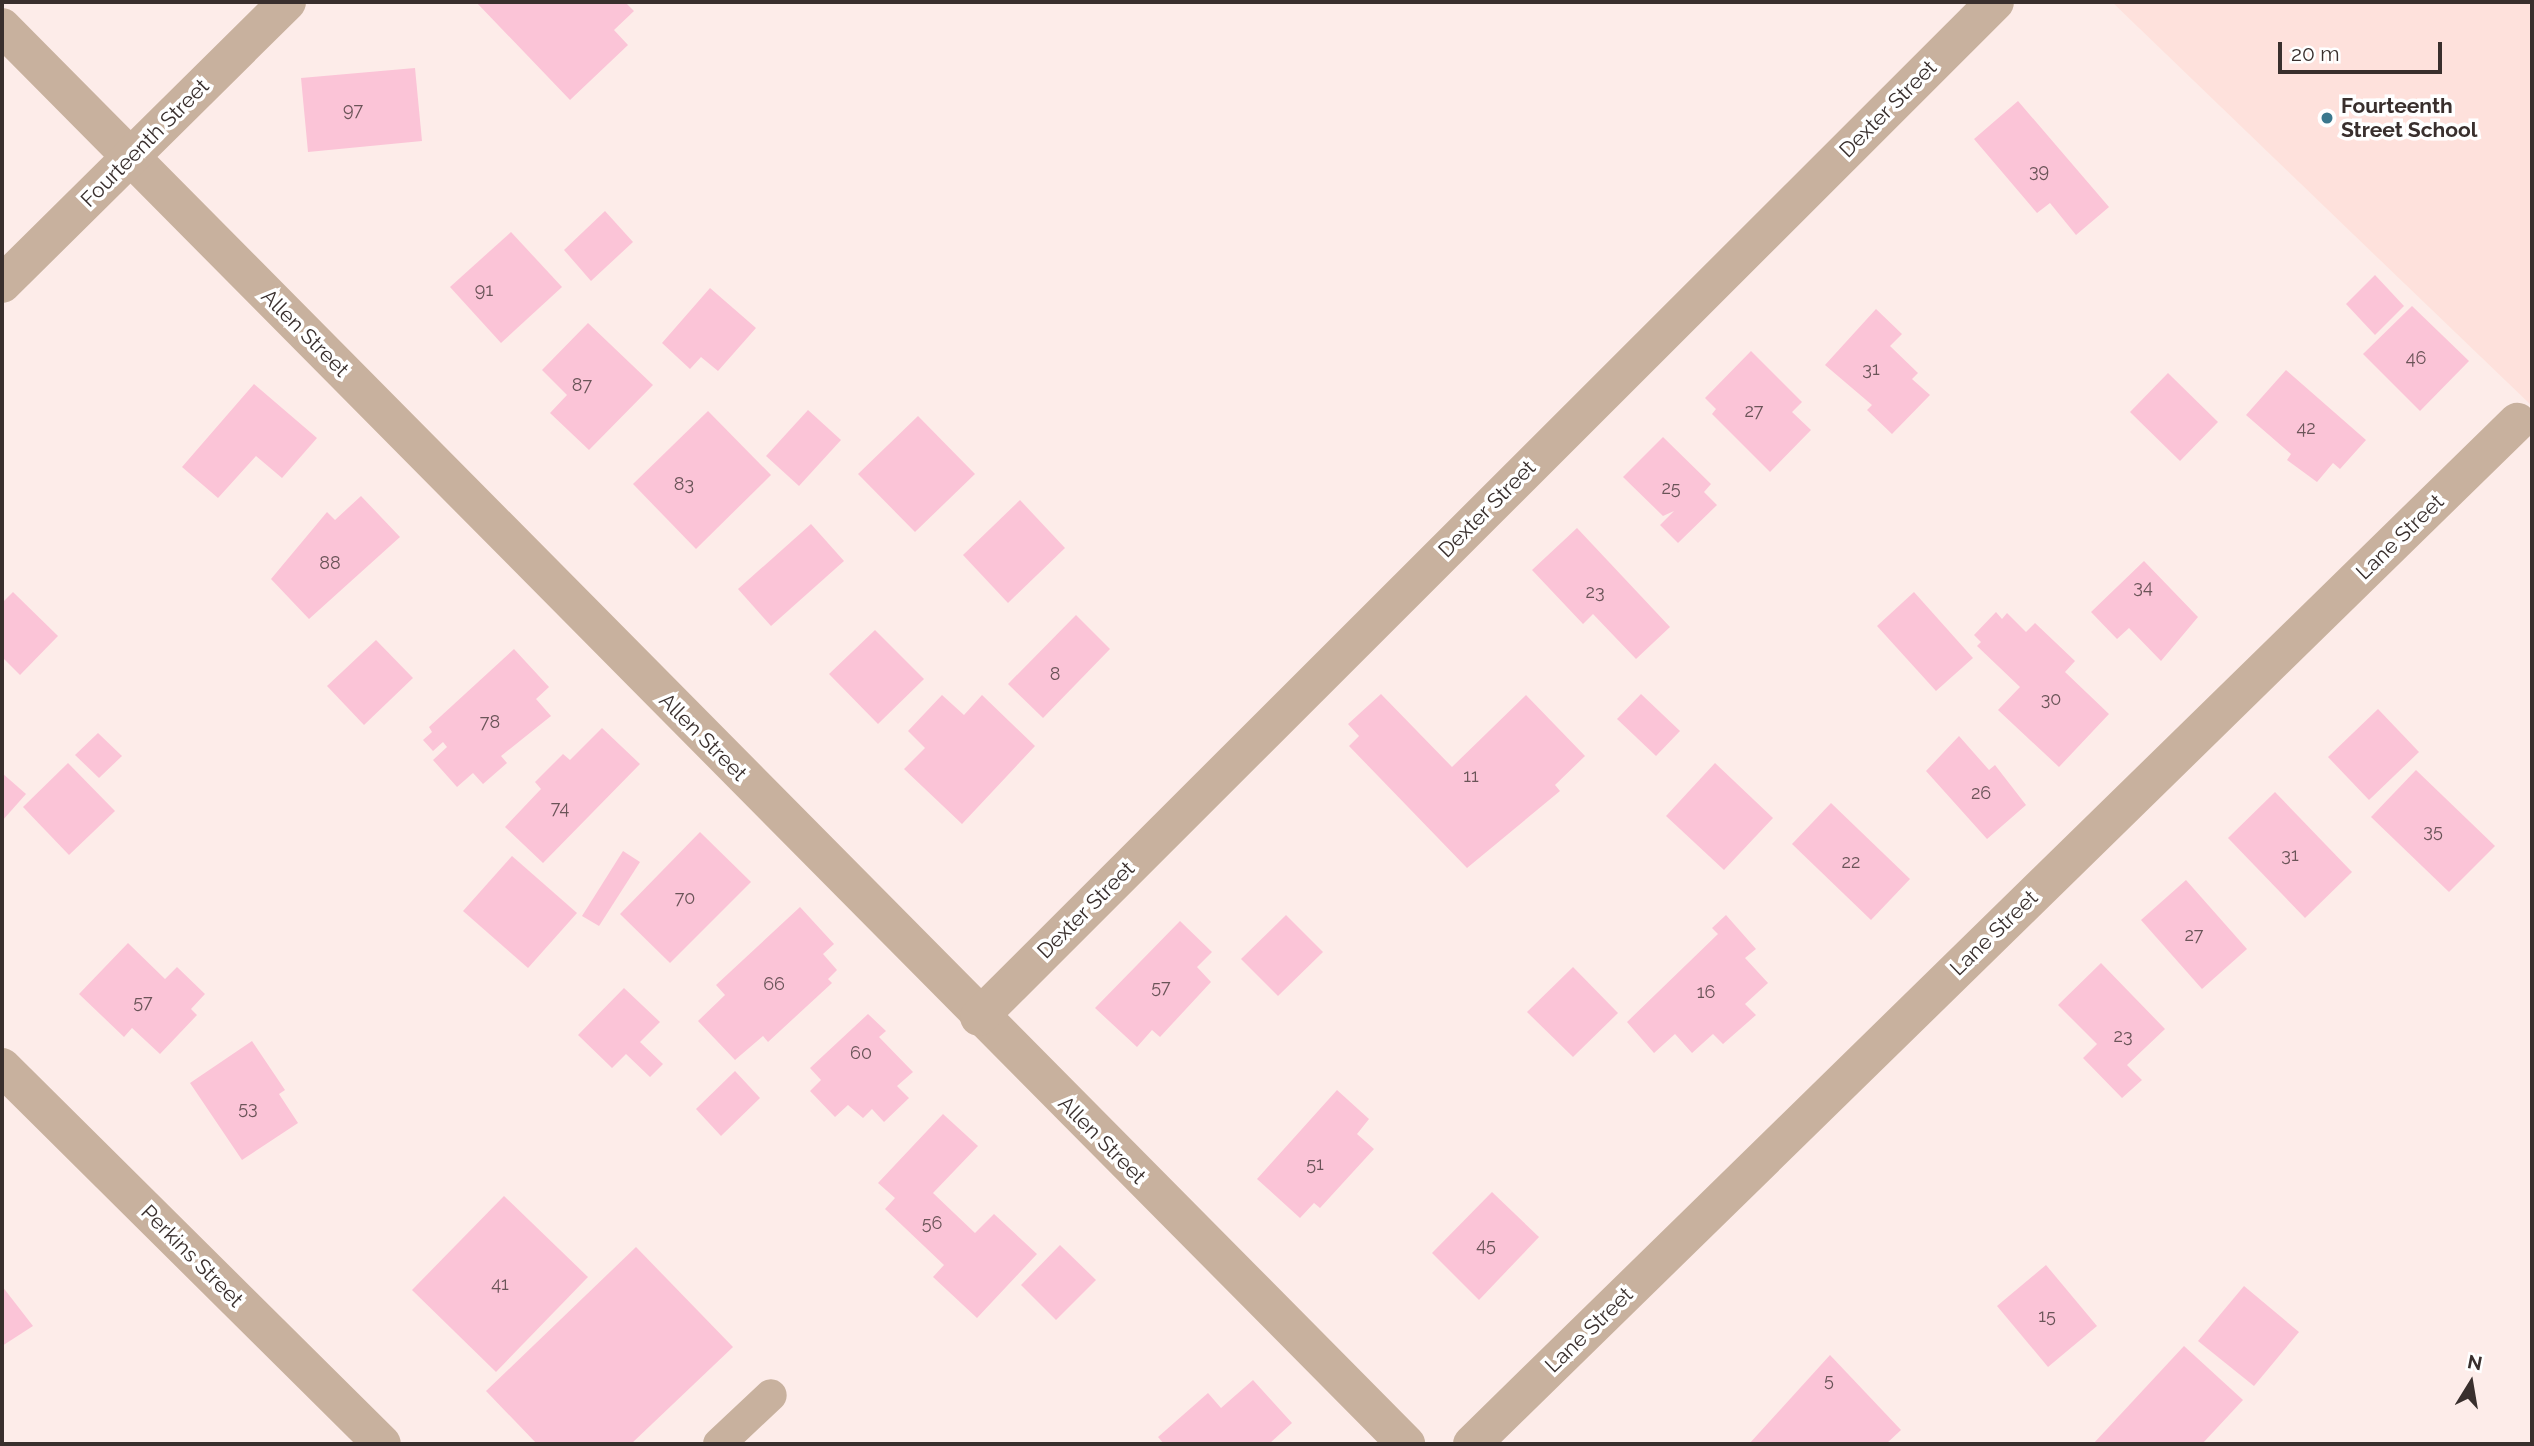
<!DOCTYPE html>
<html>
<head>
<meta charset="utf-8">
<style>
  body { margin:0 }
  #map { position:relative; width:2534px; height:1446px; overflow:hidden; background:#fdece9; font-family:Raleway,sans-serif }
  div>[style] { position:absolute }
  .built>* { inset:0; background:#fee1dc }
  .building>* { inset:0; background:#fbc4d7 }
  .service>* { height:32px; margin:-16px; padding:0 16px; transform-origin:16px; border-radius:16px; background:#c8b19e }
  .minor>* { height:38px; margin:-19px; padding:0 19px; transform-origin:19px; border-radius:19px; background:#c8b19e }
  .tertiary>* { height:38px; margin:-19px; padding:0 19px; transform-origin:19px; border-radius:19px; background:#c8b19e }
  .dots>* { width:19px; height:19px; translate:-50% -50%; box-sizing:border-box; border:4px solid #fff; border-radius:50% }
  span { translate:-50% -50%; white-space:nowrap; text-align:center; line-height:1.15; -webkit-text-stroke:7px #fff; paint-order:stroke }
  .number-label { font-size:18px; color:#6a5458 }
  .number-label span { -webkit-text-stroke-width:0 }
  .poi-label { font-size:21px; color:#392f2d; font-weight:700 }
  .left { translate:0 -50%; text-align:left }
  .street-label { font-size:21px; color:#392f2d }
  .frame { position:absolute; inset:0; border:4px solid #392f2d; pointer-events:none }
  .north { position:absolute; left:2436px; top:1348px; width:70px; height:70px; -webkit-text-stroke:5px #fff; paint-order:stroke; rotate:11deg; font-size:19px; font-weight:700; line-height:28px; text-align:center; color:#392f2d }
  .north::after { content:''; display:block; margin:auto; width:24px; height:32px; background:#392f2d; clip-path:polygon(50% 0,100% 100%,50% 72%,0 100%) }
  .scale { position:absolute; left:2278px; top:42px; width:164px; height:32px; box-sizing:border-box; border:4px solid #392f2d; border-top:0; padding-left:9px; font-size:21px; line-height:24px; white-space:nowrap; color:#392f2d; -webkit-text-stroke:5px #fff; paint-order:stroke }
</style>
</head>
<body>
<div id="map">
  <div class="built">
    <i style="clip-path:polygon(2112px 2px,2532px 2px,2532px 406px,2354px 235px)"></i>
  </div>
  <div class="building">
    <i style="clip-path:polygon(476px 2px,625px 2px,634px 11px,614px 30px,628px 45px,570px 100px)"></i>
    <i style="clip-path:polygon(415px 68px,422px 141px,308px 152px,301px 78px)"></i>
    <i style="clip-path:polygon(2018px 101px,2109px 207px,2076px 235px,2050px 203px,2037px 213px,1974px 139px)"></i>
    <i style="clip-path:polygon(605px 211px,633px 242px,591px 281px,564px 250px)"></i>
    <i style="clip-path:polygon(511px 232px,562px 287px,501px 343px,450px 287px)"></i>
    <i style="clip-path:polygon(2375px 275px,2404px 306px,2375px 335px,2346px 304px)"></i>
    <i style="clip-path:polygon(710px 288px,756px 328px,718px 371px,701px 357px,690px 369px,662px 343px)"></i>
    <i style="clip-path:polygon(2412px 306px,2469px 361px,2420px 411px,2363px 354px)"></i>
    <i style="clip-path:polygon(1876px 309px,1902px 334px,1890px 346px,1918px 373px,1912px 379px,1930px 395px,1892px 434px,1867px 410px,1872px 405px,1825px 365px)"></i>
    <i style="clip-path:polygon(588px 323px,653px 385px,589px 450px,550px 413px,567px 395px,542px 370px)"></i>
    <i style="clip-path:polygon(1751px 351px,1802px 402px,1792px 412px,1811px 430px,1770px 472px,1712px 414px,1716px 409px,1705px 398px)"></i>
    <i style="clip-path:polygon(2286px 370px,2366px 440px,2340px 469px,2333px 463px,2317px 482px,2287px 460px,2291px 454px,2246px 415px)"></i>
    <i style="clip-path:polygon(2168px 373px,2218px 422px,2180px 461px,2130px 412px)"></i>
    <i style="clip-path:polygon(254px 384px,317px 438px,282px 478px,256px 456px,218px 498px,182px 467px)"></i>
    <i style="clip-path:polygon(808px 410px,841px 440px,799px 486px,766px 456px)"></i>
    <i style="clip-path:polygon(708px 411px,771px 475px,696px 549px,633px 484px)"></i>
    <i style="clip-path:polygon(918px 416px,975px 474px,915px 532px,858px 474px)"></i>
    <i style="clip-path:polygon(1663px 437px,1711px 484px,1704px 492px,1717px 505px,1678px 543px,1660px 525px,1674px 511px,1663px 516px,1623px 477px)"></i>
    <i style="clip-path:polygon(361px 496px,400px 537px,309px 619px,271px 579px,327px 512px,335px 520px)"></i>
    <i style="clip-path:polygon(1020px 500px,1065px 548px,1008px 603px,963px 555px)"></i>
    <i style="clip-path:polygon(811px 524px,844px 561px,771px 626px,738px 589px)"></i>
    <i style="clip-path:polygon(1577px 528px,1670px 627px,1636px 659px,1593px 614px,1583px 624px,1532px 570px)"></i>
    <i style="clip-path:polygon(2144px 561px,2198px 617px,2161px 661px,2129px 628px,2117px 639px,2091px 612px)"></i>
    <i style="clip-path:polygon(13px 592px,58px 636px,20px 675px,2px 657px,2px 603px)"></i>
    <i style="clip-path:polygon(1914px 592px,1973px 658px,1936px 691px,1877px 626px)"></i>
    <i style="clip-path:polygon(1996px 612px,2002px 619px,2007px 613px,2026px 632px,2035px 623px,2075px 661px,2065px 672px,2109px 714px,2059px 767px,1998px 710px,2020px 687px,1977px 646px,1981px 642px,1974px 635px)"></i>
    <i style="clip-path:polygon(1076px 615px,1110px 649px,1043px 718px,1008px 684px)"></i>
    <i style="clip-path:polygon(875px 630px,924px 679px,878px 724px,829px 674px)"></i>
    <i style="clip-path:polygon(376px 640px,413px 678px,364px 725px,327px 686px)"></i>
    <i style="clip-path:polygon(514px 649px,549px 687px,536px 699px,551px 716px,501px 756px,507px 763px,483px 784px,473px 773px,457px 787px,433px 760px,447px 747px,443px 742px,433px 751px,423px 740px,432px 732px,429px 727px)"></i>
    <i style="clip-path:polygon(1381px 694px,1452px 767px,1526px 695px,1585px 756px,1555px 785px,1560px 791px,1467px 868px,1349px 746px,1359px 736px,1348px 724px)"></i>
    <i style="clip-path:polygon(1641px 694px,1680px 731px,1656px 756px,1617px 719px)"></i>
    <i style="clip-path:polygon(942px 695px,964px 715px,982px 695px,1035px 746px,962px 824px,904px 769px,925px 748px,908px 731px)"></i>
    <i style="clip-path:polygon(2378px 709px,2419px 752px,2369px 800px,2328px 757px)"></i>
    <i style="clip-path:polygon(602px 728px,640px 764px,543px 863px,505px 827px,541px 789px,535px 782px,563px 754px,570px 760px)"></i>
    <i style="clip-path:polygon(98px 733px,122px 756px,99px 778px,75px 755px)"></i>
    <i style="clip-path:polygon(1959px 736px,1989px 770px,1995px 765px,2026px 805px,1987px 839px,1926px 771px)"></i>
    <i style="clip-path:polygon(68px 763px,115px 811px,69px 855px,23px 807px)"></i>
    <i style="clip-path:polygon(1715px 763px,1773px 818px,1724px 870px,1666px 816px)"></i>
    <i style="clip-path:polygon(2416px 770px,2495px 846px,2449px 892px,2371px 817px)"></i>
    <i style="clip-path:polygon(2px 773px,26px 794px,2px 821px)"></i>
    <i style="clip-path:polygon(2275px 792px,2352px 872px,2305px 918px,2228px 838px)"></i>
    <i style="clip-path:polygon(1831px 803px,1910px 879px,1871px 920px,1792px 844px)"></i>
    <i style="clip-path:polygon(700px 832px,751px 882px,670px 963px,620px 914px)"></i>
    <i style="clip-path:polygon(623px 851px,640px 862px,599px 926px,582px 916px)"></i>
    <i style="clip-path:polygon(512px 856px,577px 913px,528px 968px,463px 911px)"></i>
    <i style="clip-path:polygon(2186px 880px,2247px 949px,2202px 989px,2141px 920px)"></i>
    <i style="clip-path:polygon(800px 907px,834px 944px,823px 954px,837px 970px,828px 979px,832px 983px,768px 1042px,763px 1036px,735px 1060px,698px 1021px,725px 995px,716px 985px)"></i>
    <i style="clip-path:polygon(1286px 915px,1323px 952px,1278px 996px,1241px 959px)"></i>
    <i style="clip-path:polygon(1726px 915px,1756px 949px,1745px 958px,1768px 983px,1745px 1004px,1756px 1015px,1723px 1044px,1713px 1034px,1692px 1053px,1675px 1034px,1654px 1053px,1627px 1022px,1718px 934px,1712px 928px)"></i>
    <i style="clip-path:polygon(1180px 921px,1212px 952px,1197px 967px,1211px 982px,1160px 1037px,1152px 1030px,1137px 1047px,1095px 1008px)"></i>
    <i style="clip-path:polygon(128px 943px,165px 979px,177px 967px,205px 994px,191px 1009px,197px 1015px,160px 1054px,132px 1028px,124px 1037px,79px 994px)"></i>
    <i style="clip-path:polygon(2101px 963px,2165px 1029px,2127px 1065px,2142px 1080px,2122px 1098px,2083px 1058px,2097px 1044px,2058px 1005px)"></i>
    <i style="clip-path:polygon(1573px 967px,1618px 1013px,1573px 1057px,1527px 1012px)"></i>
    <i style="clip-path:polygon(624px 988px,660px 1022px,640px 1042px,663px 1064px,650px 1077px,626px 1054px,612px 1068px,578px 1035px)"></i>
    <i style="clip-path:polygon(868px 1014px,886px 1031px,879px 1037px,913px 1072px,897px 1086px,909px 1098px,884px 1122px,872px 1109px,863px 1118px,848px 1105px,835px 1117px,810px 1091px,821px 1080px,810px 1068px)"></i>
    <i style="clip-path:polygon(252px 1041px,285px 1090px,279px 1094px,298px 1123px,242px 1160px,190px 1083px)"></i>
    <i style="clip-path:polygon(735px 1071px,760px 1098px,721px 1136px,696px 1109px)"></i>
    <i style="clip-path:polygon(1337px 1090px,1369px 1119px,1357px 1134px,1374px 1149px,1320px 1208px,1314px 1203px,1300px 1218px,1257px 1179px)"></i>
    <i style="clip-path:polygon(943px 1114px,978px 1146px,933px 1193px,975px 1233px,994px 1214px,1037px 1254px,977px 1318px,933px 1277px,944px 1265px,885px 1209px,895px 1198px,878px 1183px)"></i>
    <i style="clip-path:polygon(1492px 1192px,1539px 1237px,1479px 1300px,1432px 1253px)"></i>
    <i style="clip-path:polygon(504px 1196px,588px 1277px,496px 1372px,412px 1290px)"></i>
    <i style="clip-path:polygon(1060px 1245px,1096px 1280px,1056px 1320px,1021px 1285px)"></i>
    <i style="clip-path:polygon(636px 1247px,733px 1347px,631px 1444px,537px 1444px,486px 1391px)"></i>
    <i style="clip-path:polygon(2046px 1265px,2097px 1326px,2048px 1367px,1997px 1306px)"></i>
    <i style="clip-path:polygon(2px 1286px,33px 1326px,2px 1346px)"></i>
    <i style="clip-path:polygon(2244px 1286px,2299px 1332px,2254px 1386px,2198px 1341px)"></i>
    <i style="clip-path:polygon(2184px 1346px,2243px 1400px,2202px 1444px,2093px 1444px)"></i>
    <i style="clip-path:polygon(1830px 1355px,1901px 1430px,1886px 1444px,1749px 1444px)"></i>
    <i style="clip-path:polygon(1253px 1380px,1292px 1423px,1269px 1444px,1164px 1444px,1158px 1437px,1208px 1393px,1221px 1408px)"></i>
  </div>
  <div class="service">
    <i style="left:719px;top:1444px;width:71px;rotate:-43.3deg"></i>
  </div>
  <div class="minor">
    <i style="left:2px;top:27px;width:1995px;rotate:45.26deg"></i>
    <i style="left:979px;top:1017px;width:1436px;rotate:-44.97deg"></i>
    <i style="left:2px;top:1067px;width:535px;rotate:44.77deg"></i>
    <i style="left:1472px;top:1444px;width:1462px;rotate:-44.36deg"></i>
  </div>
  <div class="tertiary">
    <i style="left:2px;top:284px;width:401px;rotate:-44.7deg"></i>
  </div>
  <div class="dots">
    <i style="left:2327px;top:118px;background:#3a778d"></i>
  </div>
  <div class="number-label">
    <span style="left:353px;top:110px">97</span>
    <span style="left:2039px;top:171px">39</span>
    <span style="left:484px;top:290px">91</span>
    <span style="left:2416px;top:358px">46</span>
    <span style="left:1871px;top:369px">31</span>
    <span style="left:582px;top:385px">87</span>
    <span style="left:1754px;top:411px">27</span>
    <span style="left:2306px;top:428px">42</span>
    <span style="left:684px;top:484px">83</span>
    <span style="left:1671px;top:488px">25</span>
    <span style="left:330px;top:563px">88</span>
    <span style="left:2143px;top:587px">34</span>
    <span style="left:1595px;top:592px">23</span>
    <span style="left:1055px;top:674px">8</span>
    <span style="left:2051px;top:699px">30</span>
    <span style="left:490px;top:722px">78</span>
    <span style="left:1471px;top:776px">11</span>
    <span style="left:1981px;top:793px">26</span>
    <span style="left:560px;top:808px">74</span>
    <span style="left:2433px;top:831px">35</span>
    <span style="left:2290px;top:855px">31</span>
    <span style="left:1851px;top:862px">22</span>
    <span style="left:685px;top:898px">70</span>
    <span style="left:2194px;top:935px">27</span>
    <span style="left:774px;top:984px">66</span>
    <span style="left:1161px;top:987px">57</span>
    <span style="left:1706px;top:992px">16</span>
    <span style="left:143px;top:1002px">57</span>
    <span style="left:2123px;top:1036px">23</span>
    <span style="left:861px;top:1053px">60</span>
    <span style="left:248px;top:1108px">53</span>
    <span style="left:1315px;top:1164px">51</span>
    <span style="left:932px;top:1223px">56</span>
    <span style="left:1486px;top:1245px">45</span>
    <span style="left:500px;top:1284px">41</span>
    <span style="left:2047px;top:1316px">15</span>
    <span style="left:1829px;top:1380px">5</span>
  </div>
  <div class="poi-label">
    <span class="left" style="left:2341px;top:118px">Fourteenth<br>Street School</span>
  </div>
  <div class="street-label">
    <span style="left:1888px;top:109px;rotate:-45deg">Dexter Street</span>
    <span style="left:145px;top:143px;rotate:-45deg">Fourteenth Street</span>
    <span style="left:305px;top:333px;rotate:45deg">Allen Street</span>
    <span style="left:1487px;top:509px;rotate:-45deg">Dexter Street</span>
    <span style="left:2400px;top:537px;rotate:-44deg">Lane Street</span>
    <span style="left:703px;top:737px;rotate:45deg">Allen Street</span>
    <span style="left:1086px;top:910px;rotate:-45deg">Dexter Street</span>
    <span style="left:1994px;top:933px;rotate:-44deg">Lane Street</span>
    <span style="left:1102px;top:1140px;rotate:45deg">Allen Street</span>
    <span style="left:192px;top:1256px;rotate:45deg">Perkins Street</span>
    <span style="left:1589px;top:1330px;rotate:-44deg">Lane Street</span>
  </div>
  <div class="frame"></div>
  <div class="north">N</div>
  <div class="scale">20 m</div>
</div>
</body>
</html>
